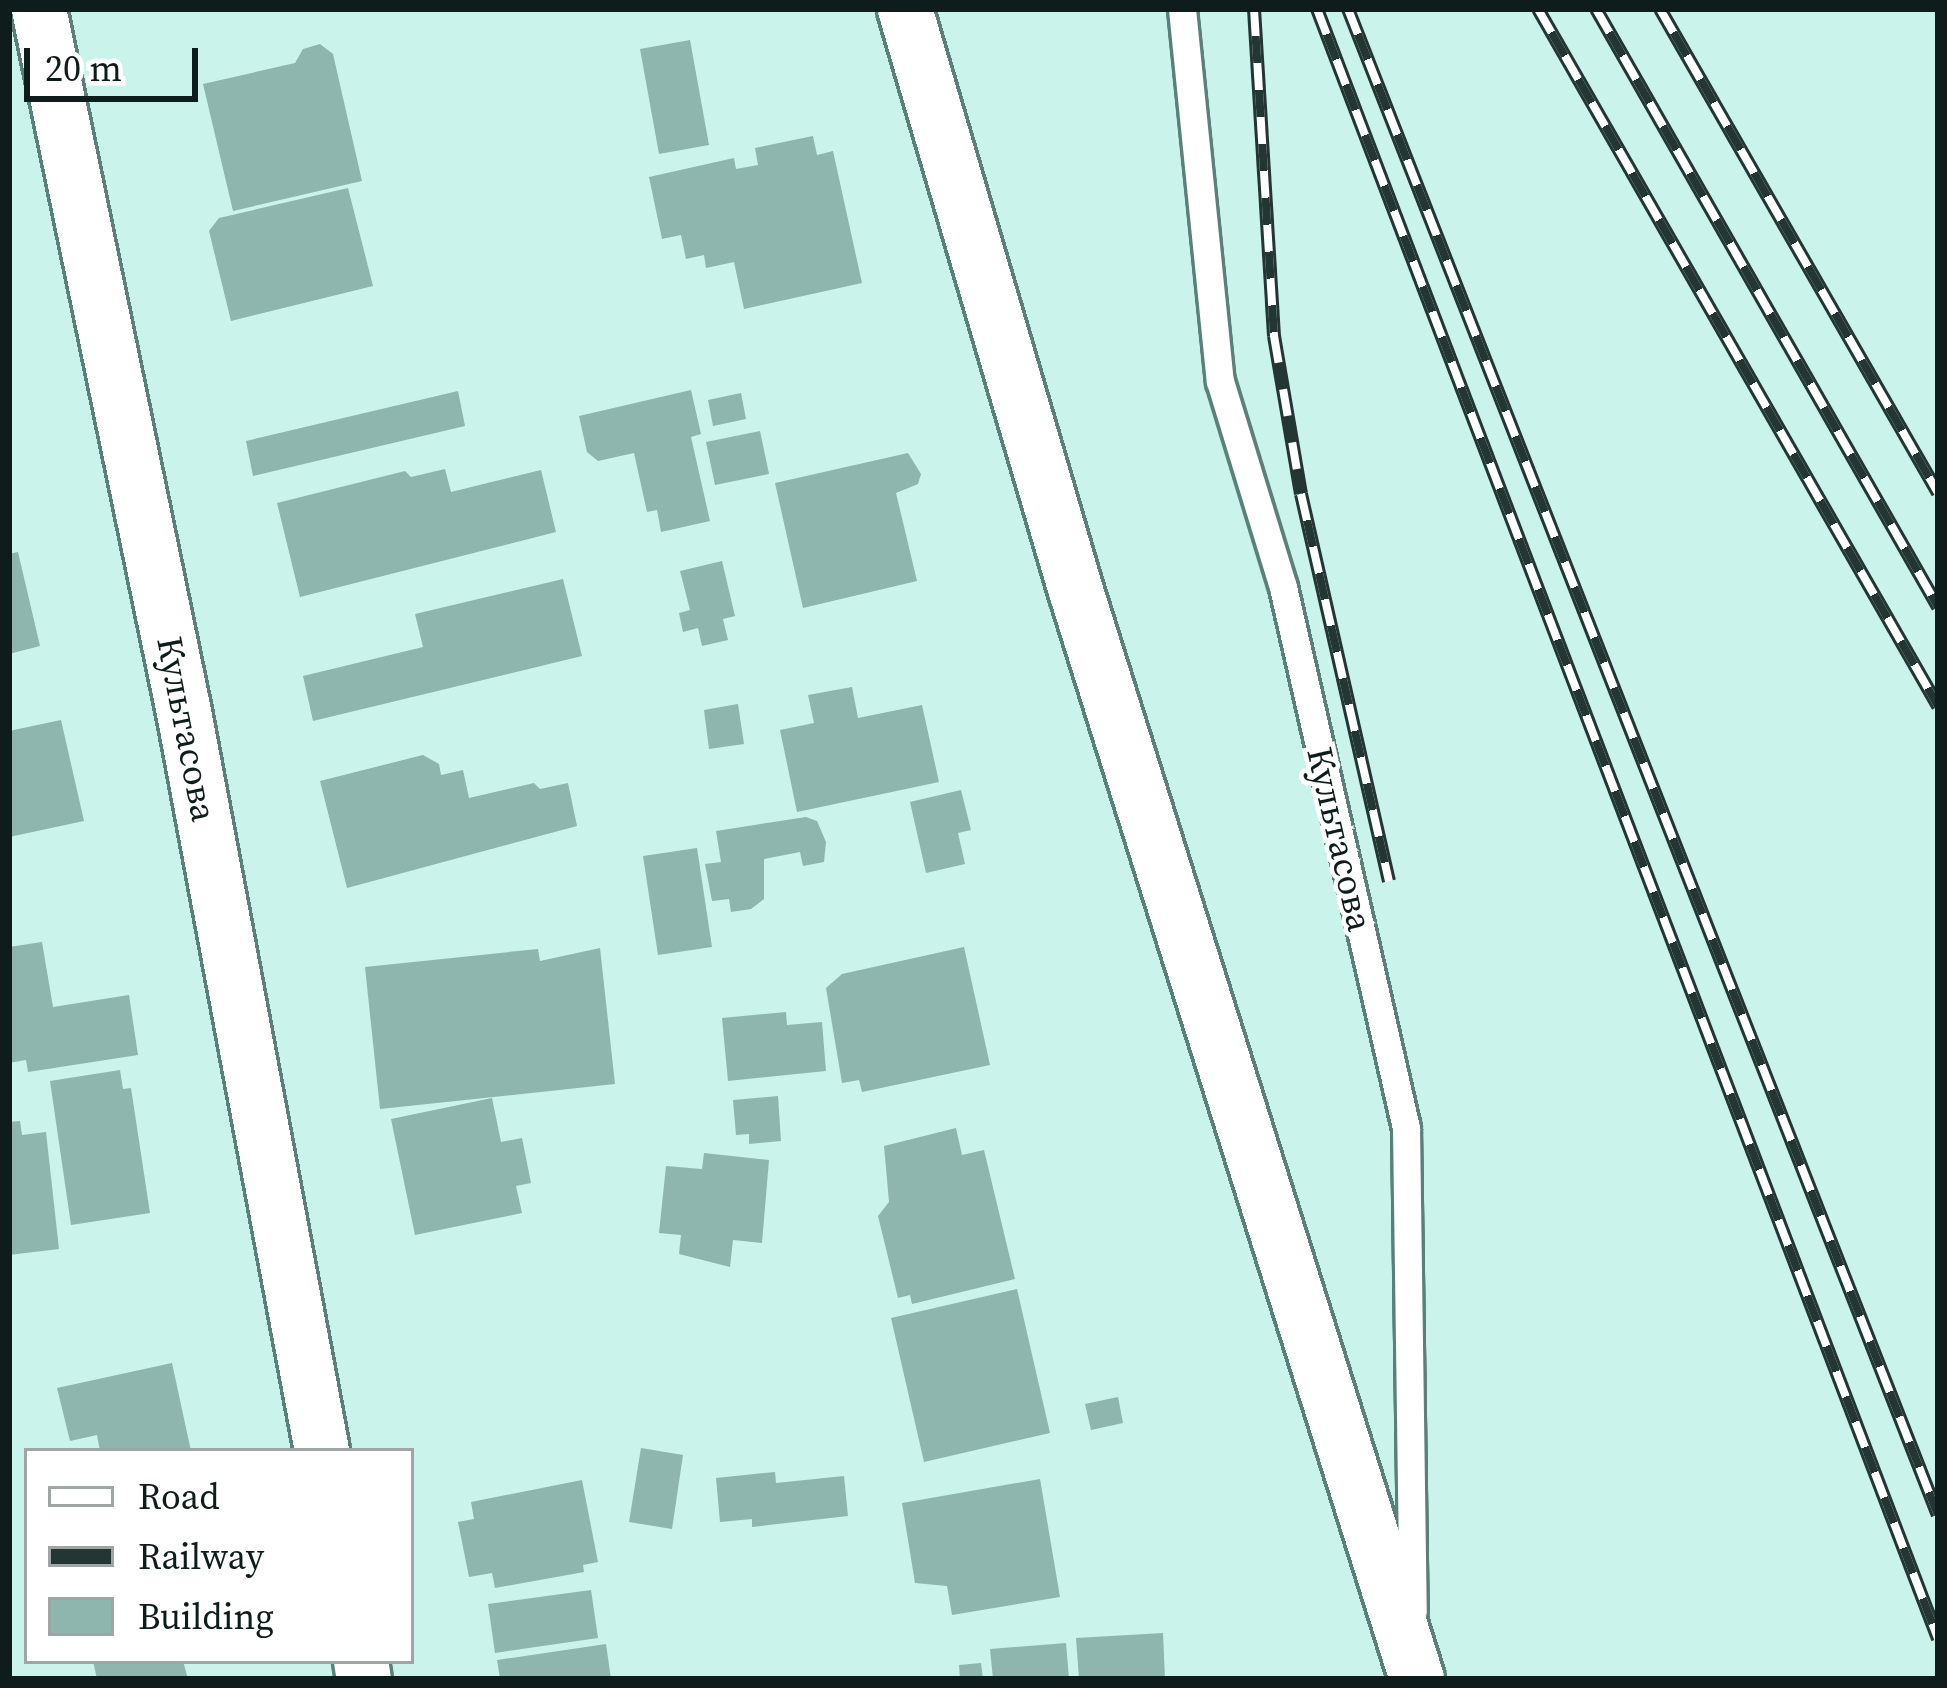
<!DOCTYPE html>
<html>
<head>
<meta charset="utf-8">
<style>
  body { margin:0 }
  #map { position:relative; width:1947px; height:1688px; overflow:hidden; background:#caf3eb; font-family:"Source Serif 4",serif }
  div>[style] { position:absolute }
  .building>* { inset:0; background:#8eb5ae }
  .roads { filter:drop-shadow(3px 0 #5a8079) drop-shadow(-3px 0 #5a8079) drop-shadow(0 3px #5a8079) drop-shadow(0 -3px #5a8079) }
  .lane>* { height:27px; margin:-13.5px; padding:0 13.5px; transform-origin:13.5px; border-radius:13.5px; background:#fff }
  .street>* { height:54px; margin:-27px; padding:0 27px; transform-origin:27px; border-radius:27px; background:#fff }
  .rail>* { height:14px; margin-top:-7px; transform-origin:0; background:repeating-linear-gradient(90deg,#fff 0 27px,#243634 0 54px); box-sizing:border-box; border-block:3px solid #243634 }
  span { translate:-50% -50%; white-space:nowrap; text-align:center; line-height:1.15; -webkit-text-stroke:9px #fff; paint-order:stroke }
  .street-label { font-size:36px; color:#0e1d1b }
  .frame { position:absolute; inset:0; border:12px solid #0e1d1b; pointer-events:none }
  .legend { position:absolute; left:24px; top:1448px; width:390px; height:216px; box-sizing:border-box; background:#fff; border:3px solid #9fa5a4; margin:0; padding:15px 21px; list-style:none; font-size:36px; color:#0e1d1b }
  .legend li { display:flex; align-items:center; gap:24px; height:60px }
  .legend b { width:60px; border:3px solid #9fa5a4 }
  .scale { position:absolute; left:24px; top:48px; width:174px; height:54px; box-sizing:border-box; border:6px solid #0e1d1b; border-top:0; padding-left:15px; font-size:36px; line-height:42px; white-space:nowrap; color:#0e1d1b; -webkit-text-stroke:9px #fff; paint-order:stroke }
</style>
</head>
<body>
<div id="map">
  <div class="building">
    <i style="clip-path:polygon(690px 40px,709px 145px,659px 154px,640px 49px)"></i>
    <i style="clip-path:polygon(320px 44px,333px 54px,362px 181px,233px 211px,203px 84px,295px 63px,303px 49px)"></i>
    <i style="clip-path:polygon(813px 136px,817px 155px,833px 151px,862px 283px,744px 309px,734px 262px,706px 268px,704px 255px,686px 259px,681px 235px,662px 239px,649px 177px,734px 158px,736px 169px,758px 165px,755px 148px)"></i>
    <i style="clip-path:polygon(348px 188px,373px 286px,231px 321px,209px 231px,219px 218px)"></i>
    <i style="clip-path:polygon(691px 390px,701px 434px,691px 437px,710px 521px,661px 532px,657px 510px,647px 512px,634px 453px,598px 461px,587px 452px,579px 416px)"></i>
    <i style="clip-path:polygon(458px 391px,465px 426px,253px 476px,246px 441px)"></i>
    <i style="clip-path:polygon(741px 393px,746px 419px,713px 426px,708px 400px)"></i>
    <i style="clip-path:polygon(760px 431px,769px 474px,715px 485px,706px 442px)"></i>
    <i style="clip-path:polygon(908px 453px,921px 474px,918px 484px,896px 493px,917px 581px,803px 608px,775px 483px)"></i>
    <i style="clip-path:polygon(445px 469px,451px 492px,541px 470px,556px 532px,300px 597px,277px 503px,405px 471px,411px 477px)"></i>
    <i style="clip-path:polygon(18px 552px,40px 646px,9px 654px,9px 554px)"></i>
    <i style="clip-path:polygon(722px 561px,735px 616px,723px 619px,728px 640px,702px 646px,698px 628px,683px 632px,679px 613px,690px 610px,680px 571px)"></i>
    <i style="clip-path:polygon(563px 579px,582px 656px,313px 721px,303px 676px,423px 647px,415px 614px)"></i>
    <i style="clip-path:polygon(852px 687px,858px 718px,922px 705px,939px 782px,797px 812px,780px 730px,814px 723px,808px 695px)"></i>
    <i style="clip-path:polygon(738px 704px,744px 744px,709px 749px,704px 710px)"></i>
    <i style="clip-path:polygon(61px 720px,84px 821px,9px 837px,9px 731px)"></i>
    <i style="clip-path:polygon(423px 755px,439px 764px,441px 775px,463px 770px,469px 798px,534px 783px,540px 789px,568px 783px,577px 826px,347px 888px,320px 781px)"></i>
    <i style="clip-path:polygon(961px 790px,971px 830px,958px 833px,965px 864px,926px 873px,910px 802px)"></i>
    <i style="clip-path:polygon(806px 817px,817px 821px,826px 842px,824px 862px,803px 866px,800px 852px,764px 859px,764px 899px,751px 909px,731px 912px,729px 899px,712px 901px,705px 864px,721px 862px,716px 831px)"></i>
    <i style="clip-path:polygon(697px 848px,712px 947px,658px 955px,643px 856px)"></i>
    <i style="clip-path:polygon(42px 942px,53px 1007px,129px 995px,138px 1055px,28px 1072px,26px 1060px,9px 1063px,9px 947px)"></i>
    <i style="clip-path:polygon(964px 947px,990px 1065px,862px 1092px,859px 1080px,842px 1083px,826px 988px,842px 974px)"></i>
    <i style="clip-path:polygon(600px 948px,615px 1084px,380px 1109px,365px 967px,538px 949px,540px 961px)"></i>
    <i style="clip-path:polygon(786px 1012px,787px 1025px,822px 1022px,826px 1071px,728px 1081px,722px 1018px)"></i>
    <i style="clip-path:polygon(120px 1070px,123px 1089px,131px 1088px,150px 1213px,71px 1225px,50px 1081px)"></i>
    <i style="clip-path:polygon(778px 1096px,781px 1141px,749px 1144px,749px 1134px,736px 1135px,733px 1100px)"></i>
    <i style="clip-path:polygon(492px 1098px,501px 1142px,522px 1138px,531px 1183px,516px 1186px,522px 1213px,415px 1235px,391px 1119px)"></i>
    <i style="clip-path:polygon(20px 1121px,22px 1135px,46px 1132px,59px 1249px,9px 1255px,9px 1122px)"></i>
    <i style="clip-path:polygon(956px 1128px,962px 1155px,984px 1150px,1015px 1279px,912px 1304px,910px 1295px,898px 1298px,878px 1216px,889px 1202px,884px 1146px)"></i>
    <i style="clip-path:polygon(704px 1153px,769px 1160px,762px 1243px,733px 1240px,730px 1267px,679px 1254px,681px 1235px,659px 1233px,666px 1166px,702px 1169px)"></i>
    <i style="clip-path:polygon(1017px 1289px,1050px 1433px,924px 1462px,891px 1318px)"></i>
    <i style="clip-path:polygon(172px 1363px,191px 1451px,100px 1451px,97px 1435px,70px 1441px,57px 1388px)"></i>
    <i style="clip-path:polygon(1118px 1397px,1123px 1423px,1091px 1430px,1085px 1404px)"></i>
    <i style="clip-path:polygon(641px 1448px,683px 1455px,672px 1529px,629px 1522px)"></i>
    <i style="clip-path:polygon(775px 1472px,776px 1483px,844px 1476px,848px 1516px,752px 1527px,752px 1519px,720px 1522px,716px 1478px)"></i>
    <i style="clip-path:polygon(1040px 1479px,1060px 1597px,952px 1615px,947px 1586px,915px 1583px,902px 1503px)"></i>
    <i style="clip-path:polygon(582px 1480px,598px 1562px,583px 1565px,584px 1572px,495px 1588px,492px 1573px,469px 1577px,458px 1522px,474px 1519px,471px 1502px)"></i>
    <i style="clip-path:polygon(591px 1590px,598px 1638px,495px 1653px,488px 1604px)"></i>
    <i style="clip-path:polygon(1163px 1633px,1165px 1679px,1079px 1679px,1076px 1638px)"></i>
    <i style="clip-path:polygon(1066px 1643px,1069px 1679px,993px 1679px,990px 1649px)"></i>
    <i style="clip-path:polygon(606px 1644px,611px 1679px,500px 1679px,497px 1660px)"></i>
    <i style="clip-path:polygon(93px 1661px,183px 1661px,188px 1679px,97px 1679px)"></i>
    <i style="clip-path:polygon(981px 1663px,983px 1679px,960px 1679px,959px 1665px)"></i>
  </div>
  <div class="roads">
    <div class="lane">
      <i style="left:1182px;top:9px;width:374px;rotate:84.2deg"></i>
      <i style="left:1220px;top:381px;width:215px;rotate:73deg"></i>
      <i style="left:1283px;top:587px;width:555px;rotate:77.19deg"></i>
      <i style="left:1406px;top:1128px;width:483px;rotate:89.2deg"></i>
    </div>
    <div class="street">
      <i style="left:39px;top:9px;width:718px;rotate:78.35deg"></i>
      <i style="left:184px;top:712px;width:752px;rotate:79.42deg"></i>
      <i style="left:905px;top:9px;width:607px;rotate:73.63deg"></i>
      <i style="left:1076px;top:591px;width:1140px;rotate:72.6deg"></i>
      <i style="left:361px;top:1661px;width:18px;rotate:81deg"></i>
    </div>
  </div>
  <div class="rail">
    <i style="left:1254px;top:9px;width:328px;rotate:86.5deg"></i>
    <i style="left:1274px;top:336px;width:160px;rotate:80.3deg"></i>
    <i style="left:1301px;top:494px;width:397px;rotate:77.2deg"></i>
    <i style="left:1317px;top:9px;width:1744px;rotate:69.14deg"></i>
    <i style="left:1348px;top:9px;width:1617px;rotate:68.61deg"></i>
    <i style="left:1538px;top:9px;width:804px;rotate:60.15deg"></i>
    <i style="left:1596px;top:9px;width:689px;rotate:60.23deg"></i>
    <i style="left:1660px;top:9px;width:558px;rotate:60.13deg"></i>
  </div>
  <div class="street-label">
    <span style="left:187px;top:729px;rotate:79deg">Культасова</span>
    <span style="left:1340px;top:839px;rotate:77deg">Культасова</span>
  </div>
  <div class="frame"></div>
  <ul class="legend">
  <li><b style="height:15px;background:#fff"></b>Road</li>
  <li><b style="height:15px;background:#243634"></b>Railway</li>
  <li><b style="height:33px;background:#8eb5ae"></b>Building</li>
  </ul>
  <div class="scale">20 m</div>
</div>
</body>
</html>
